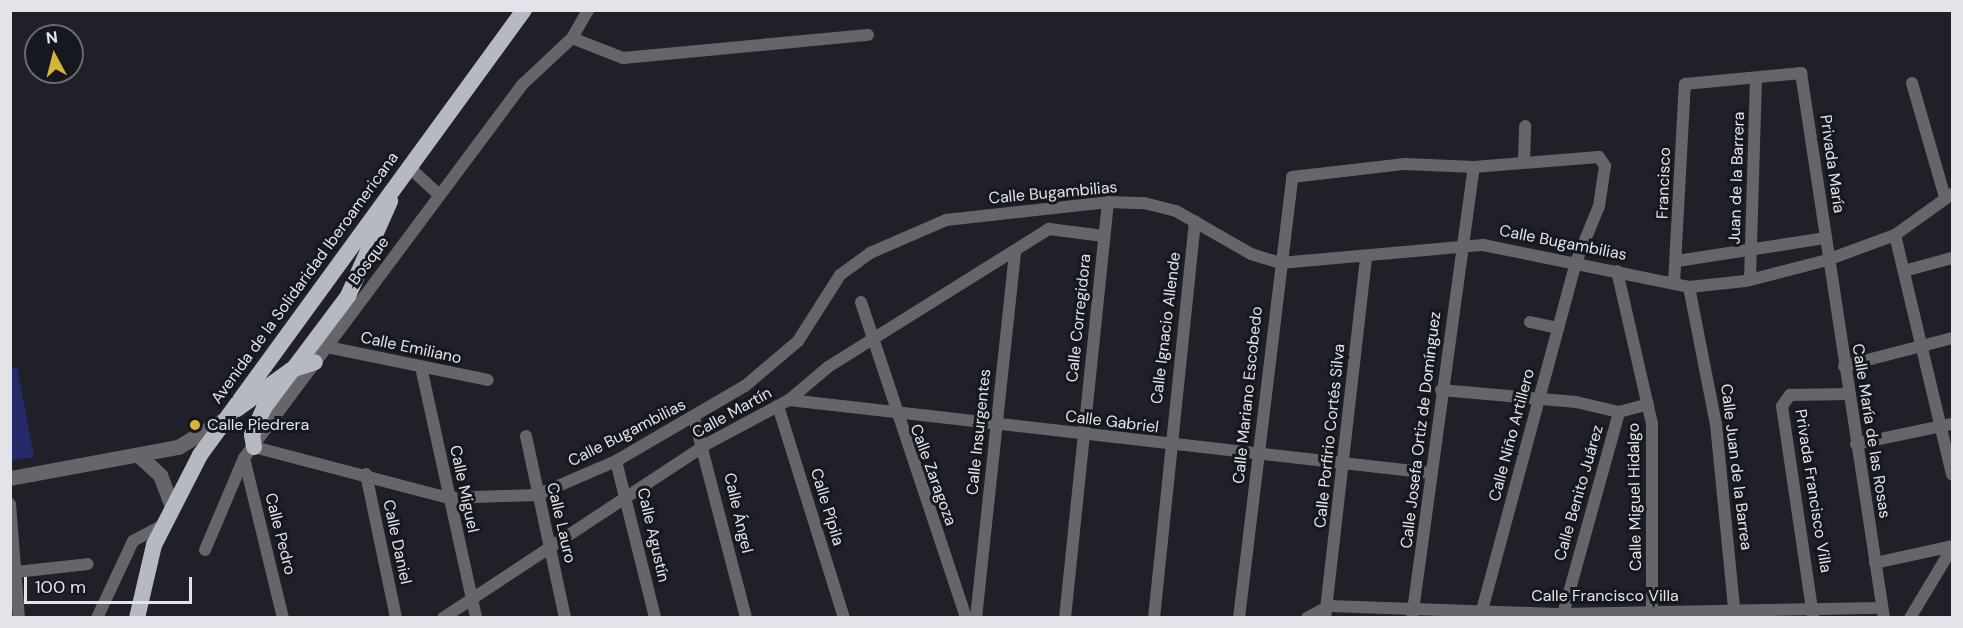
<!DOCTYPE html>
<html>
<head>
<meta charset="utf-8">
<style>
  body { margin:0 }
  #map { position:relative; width:1963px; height:628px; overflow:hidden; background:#202128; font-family:"DM Sans",sans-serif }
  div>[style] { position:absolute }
  .green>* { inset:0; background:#252a69 }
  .minor>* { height:12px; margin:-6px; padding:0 6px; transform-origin:6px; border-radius:6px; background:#65666a }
  .tertiary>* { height:15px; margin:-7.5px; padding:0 7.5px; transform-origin:7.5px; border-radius:7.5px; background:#65666a }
  .trunk>* { height:16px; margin:-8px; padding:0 8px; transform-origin:8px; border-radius:8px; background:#b6b8c2 }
  .dots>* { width:16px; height:16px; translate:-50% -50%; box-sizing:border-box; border:3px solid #16181f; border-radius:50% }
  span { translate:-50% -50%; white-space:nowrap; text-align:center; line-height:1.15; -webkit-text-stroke:6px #16181f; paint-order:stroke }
  .street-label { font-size:16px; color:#e2e4e9 }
  .poi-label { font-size:16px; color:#e2e4e9 }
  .left { translate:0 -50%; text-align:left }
  .frame { position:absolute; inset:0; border:12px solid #e2e4e9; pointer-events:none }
  .north { position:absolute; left:24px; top:24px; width:60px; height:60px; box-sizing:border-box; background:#16181f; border:2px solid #686a70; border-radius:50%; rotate:353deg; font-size:16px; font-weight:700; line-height:24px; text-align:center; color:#e2e4e9 }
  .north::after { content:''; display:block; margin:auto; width:21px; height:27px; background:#d4b535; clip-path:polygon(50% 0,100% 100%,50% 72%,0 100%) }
  .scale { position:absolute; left:24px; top:577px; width:168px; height:27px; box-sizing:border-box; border:3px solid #e2e4e9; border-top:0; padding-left:8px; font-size:18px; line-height:21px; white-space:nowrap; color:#e2e4e9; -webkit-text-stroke:4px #16181f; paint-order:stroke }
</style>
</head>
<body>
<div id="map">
  <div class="green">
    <i style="clip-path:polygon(17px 367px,34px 457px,11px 460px,11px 368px)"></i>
  </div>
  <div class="minor">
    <i style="left:572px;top:38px;width:55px;rotate:21.4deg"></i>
    <i style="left:623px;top:58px;width:246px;rotate:-5.4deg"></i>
    <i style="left:1912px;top:83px;width:119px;rotate:73.9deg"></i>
    <i style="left:1524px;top:160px;width:34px;rotate:-88deg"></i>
    <i style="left:408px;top:166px;width:42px;rotate:43.1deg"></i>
    <i style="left:1895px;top:235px;width:246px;rotate:76.6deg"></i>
    <i style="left:1677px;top:261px;width:151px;rotate:-8.8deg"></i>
    <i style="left:1617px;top:271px;width:157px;rotate:77.1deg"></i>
    <i style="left:1652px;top:424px;width:194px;rotate:90deg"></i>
    <i style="left:1904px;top:271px;width:50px;rotate:-15.2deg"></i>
    <i style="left:1750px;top:280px;width:202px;rotate:-88.3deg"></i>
    <i style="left:1674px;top:284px;width:200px;rotate:-86.9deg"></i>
    <i style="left:1685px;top:84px;width:117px;rotate:-5.4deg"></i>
    <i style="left:1801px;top:73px;width:551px;rotate:81.34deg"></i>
    <i style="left:1689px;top:287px;width:140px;rotate:78.9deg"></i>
    <i style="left:1716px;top:424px;width:194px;rotate:84.4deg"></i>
    <i style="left:861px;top:302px;width:333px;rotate:71.6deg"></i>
    <i style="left:1530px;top:322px;width:29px;rotate:12deg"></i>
    <i style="left:327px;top:347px;width:164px;rotate:11.6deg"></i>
    <i style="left:1844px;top:366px;width:112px;rotate:-14.5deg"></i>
    <i style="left:421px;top:367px;width:257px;rotate:77.6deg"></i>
    <i style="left:1441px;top:390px;width:136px;rotate:5.1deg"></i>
    <i style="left:1576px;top:402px;width:44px;rotate:13.1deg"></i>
    <i style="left:1619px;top:412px;width:30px;rotate:-15deg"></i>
    <i style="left:789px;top:400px;width:646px;rotate:6.49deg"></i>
    <i style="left:778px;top:406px;width:222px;rotate:72.7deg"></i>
    <i style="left:694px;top:418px;width:207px;rotate:75.4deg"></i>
    <i style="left:526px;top:436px;width:186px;rotate:77.9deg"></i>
    <i style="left:1856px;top:444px;width:98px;rotate:-11.8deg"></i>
    <i style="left:254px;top:447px;width:202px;rotate:14.7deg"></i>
    <i style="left:449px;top:498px;width:88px;rotate:-2deg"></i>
    <i style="left:537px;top:495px;width:86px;rotate:-23.3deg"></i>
    <i style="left:616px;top:461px;width:149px;rotate:-30.2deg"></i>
    <i style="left:745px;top:386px;width:70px;rotate:-40.3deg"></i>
    <i style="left:798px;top:341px;width:78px;rotate:-57.5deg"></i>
    <i style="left:840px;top:275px;width:37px;rotate:-36deg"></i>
    <i style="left:870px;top:253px;width:83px;rotate:-23.5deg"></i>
    <i style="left:946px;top:220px;width:163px;rotate:-6.3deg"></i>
    <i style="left:1108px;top:202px;width:36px;rotate:2deg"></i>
    <i style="left:1144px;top:203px;width:33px;rotate:14deg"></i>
    <i style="left:1176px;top:211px;width:86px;rotate:29.8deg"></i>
    <i style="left:1251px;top:254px;width:30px;rotate:17deg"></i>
    <i style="left:1280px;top:263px;width:204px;rotate:-5.1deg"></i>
    <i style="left:1483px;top:245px;width:210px;rotate:11.5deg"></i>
    <i style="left:1689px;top:287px;width:57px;rotate:-6deg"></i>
    <i style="left:1746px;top:281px;width:84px;rotate:-14.5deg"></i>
    <i style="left:1827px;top:260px;width:72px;rotate:-20.2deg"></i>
    <i style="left:1895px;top:235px;width:70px;rotate:-35.7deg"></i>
    <i style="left:244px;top:458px;width:165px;rotate:76.3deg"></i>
    <i style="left:616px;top:461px;width:162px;rotate:76deg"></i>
    <i style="left:366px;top:474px;width:147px;rotate:78.2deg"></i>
    <i style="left:10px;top:504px;width:114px;rotate:85.5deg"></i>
    <i style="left:205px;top:550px;width:100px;rotate:-67deg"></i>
    <i style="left:244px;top:458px;width:467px;rotate:-53.3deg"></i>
    <i style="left:523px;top:84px;width:67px;rotate:-43.2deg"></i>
    <i style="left:572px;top:38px;width:32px;rotate:-60deg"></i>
    <i style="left:1875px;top:563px;width:79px;rotate:-12.4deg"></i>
    <i style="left:16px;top:572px;width:72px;rotate:-6.3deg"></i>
    <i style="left:1329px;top:606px;width:234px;rotate:2deg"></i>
    <i style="left:1563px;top:614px;width:319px;rotate:-1.1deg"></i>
    <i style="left:1813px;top:616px;width:212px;rotate:-98.4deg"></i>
    <i style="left:1782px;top:406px;width:14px;rotate:-54deg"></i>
    <i style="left:1790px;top:395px;width:58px;rotate:-1deg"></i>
    <i style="left:97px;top:618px;width:85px;rotate:-64.9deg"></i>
    <i style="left:133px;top:541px;width:34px;rotate:-28deg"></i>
    <i style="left:443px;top:618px;width:314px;rotate:-33.4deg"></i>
    <i style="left:705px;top:445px;width:95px;rotate:-28.2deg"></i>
    <i style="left:789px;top:400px;width:51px;rotate:-40.2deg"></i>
    <i style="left:828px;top:367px;width:261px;rotate:-32deg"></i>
    <i style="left:1049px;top:229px;width:55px;rotate:7.3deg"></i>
    <i style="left:976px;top:618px;width:369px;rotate:-83.9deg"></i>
    <i style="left:1065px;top:618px;width:418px;rotate:-84.1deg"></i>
    <i style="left:1154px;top:618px;width:399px;rotate:-84.1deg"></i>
    <i style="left:1239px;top:618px;width:444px;rotate:-83.1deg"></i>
    <i style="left:1292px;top:177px;width:114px;rotate:-6.6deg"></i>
    <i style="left:1405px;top:164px;width:69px;rotate:2.5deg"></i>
    <i style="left:1474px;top:167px;width:125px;rotate:-4.6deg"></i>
    <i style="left:1599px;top:157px;width:11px;rotate:56deg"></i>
    <i style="left:1605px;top:166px;width:40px;rotate:98.5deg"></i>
    <i style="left:1599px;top:206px;width:61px;rotate:112.3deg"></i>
    <i style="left:1576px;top:262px;width:369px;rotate:105.1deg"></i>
    <i style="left:1307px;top:618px;width:25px;rotate:-29deg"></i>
    <i style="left:1325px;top:618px;width:362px;rotate:-83.5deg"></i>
    <i style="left:1412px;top:618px;width:455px;rotate:-82.2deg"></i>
    <i style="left:1562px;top:618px;width:214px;rotate:-74.5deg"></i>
    <i style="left:1910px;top:618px;width:82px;rotate:-59deg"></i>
  </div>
  <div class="tertiary">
    <i style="left:138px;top:455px;width:30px;rotate:42deg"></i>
    <i style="left:160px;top:475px;width:34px;rotate:69deg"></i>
    <i style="left:10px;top:478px;width:171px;rotate:-10.5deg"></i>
    <i style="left:178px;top:447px;width:50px;rotate:-31.2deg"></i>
  </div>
  <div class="trunk">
    <i style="left:237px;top:409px;width:67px;rotate:-35.8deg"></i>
    <i style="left:291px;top:370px;width:25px;rotate:-18deg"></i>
    <i style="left:254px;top:447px;width:12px;rotate:-99deg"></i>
    <i style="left:252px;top:435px;width:30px;rotate:-66deg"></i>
    <i style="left:264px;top:408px;width:140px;rotate:-53.1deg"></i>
    <i style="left:348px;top:296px;width:104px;rotate:-66.1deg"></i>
    <i style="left:137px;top:618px;width:75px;rotate:-76.9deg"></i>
    <i style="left:154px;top:545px;width:101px;rotate:-62.9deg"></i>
    <i style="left:200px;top:455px;width:550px;rotate:-53.94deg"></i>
  </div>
  <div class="dots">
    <i style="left:195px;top:425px;background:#d4b535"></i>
  </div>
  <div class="street-label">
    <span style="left:1832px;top:164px;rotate:82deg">Privada María</span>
    <span style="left:1737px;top:178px;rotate:-88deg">Juan de la Barrera</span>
    <span style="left:1664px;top:183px;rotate:-88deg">Francisco</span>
    <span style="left:1053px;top:193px;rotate:-5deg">Calle Bugambilias</span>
    <span style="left:1563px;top:243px;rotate:11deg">Calle Bugambilias</span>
    <span style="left:369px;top:261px;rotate:-53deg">Bosque</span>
    <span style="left:305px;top:278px;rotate:-54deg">Avenida de la Solidaridad Iberoamericana</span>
    <span style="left:1079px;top:318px;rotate:-84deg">Calle Corregidora</span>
    <span style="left:1166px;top:328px;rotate:-83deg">Calle Ignacio Allende</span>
    <span style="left:411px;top:348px;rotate:12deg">Calle Emiliano</span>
    <span style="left:1248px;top:395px;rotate:-84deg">Calle Mariano Escobedo</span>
    <span style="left:732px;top:413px;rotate:-29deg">Calle Martín</span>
    <span style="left:1112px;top:422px;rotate:7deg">Calle Gabriel</span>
    <span style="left:1421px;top:430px;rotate:-83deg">Calle Josefa Ortiz de Domínguez</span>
    <span style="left:1871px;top:431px;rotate:81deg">Calle María de las Rosas</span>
    <span style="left:979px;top:432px;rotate:-84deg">Calle Insurgentes</span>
    <span style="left:627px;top:433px;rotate:-27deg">Calle Bugambilias</span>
    <span style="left:1512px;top:435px;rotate:-75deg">Calle Niño Artillero</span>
    <span style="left:1330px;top:436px;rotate:-84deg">Calle Porfirio Cortés Silva</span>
    <span style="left:1736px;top:467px;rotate:83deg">Calle Juan de la Barrea</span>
    <span style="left:933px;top:475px;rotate:70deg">Calle Zaragoza</span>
    <span style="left:464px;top:489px;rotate:78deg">Calle Miguel</span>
    <span style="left:1813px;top:491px;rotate:81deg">Privada Francisco Villa</span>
    <span style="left:1579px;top:493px;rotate:-74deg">Calle Benito Juárez</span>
    <span style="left:1635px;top:497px;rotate:-91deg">Calle Miguel Hidalgo</span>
    <span style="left:827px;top:507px;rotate:73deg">Calle Pípila</span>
    <span style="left:738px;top:513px;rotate:77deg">Calle Ángel</span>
    <span style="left:561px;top:523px;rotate:77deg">Calle Lauro</span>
    <span style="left:280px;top:534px;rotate:76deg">Calle Pedro</span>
    <span style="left:653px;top:535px;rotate:77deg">Calle Agustín</span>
    <span style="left:397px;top:542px;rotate:78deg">Calle Daniel</span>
    <span style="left:1605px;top:596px">Calle Francisco Villa</span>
  </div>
  <div class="poi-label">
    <span class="left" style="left:207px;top:425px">Calle Piedrera</span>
  </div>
  <div class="frame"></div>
  <div class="north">N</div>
  <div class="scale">100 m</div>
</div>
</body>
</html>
